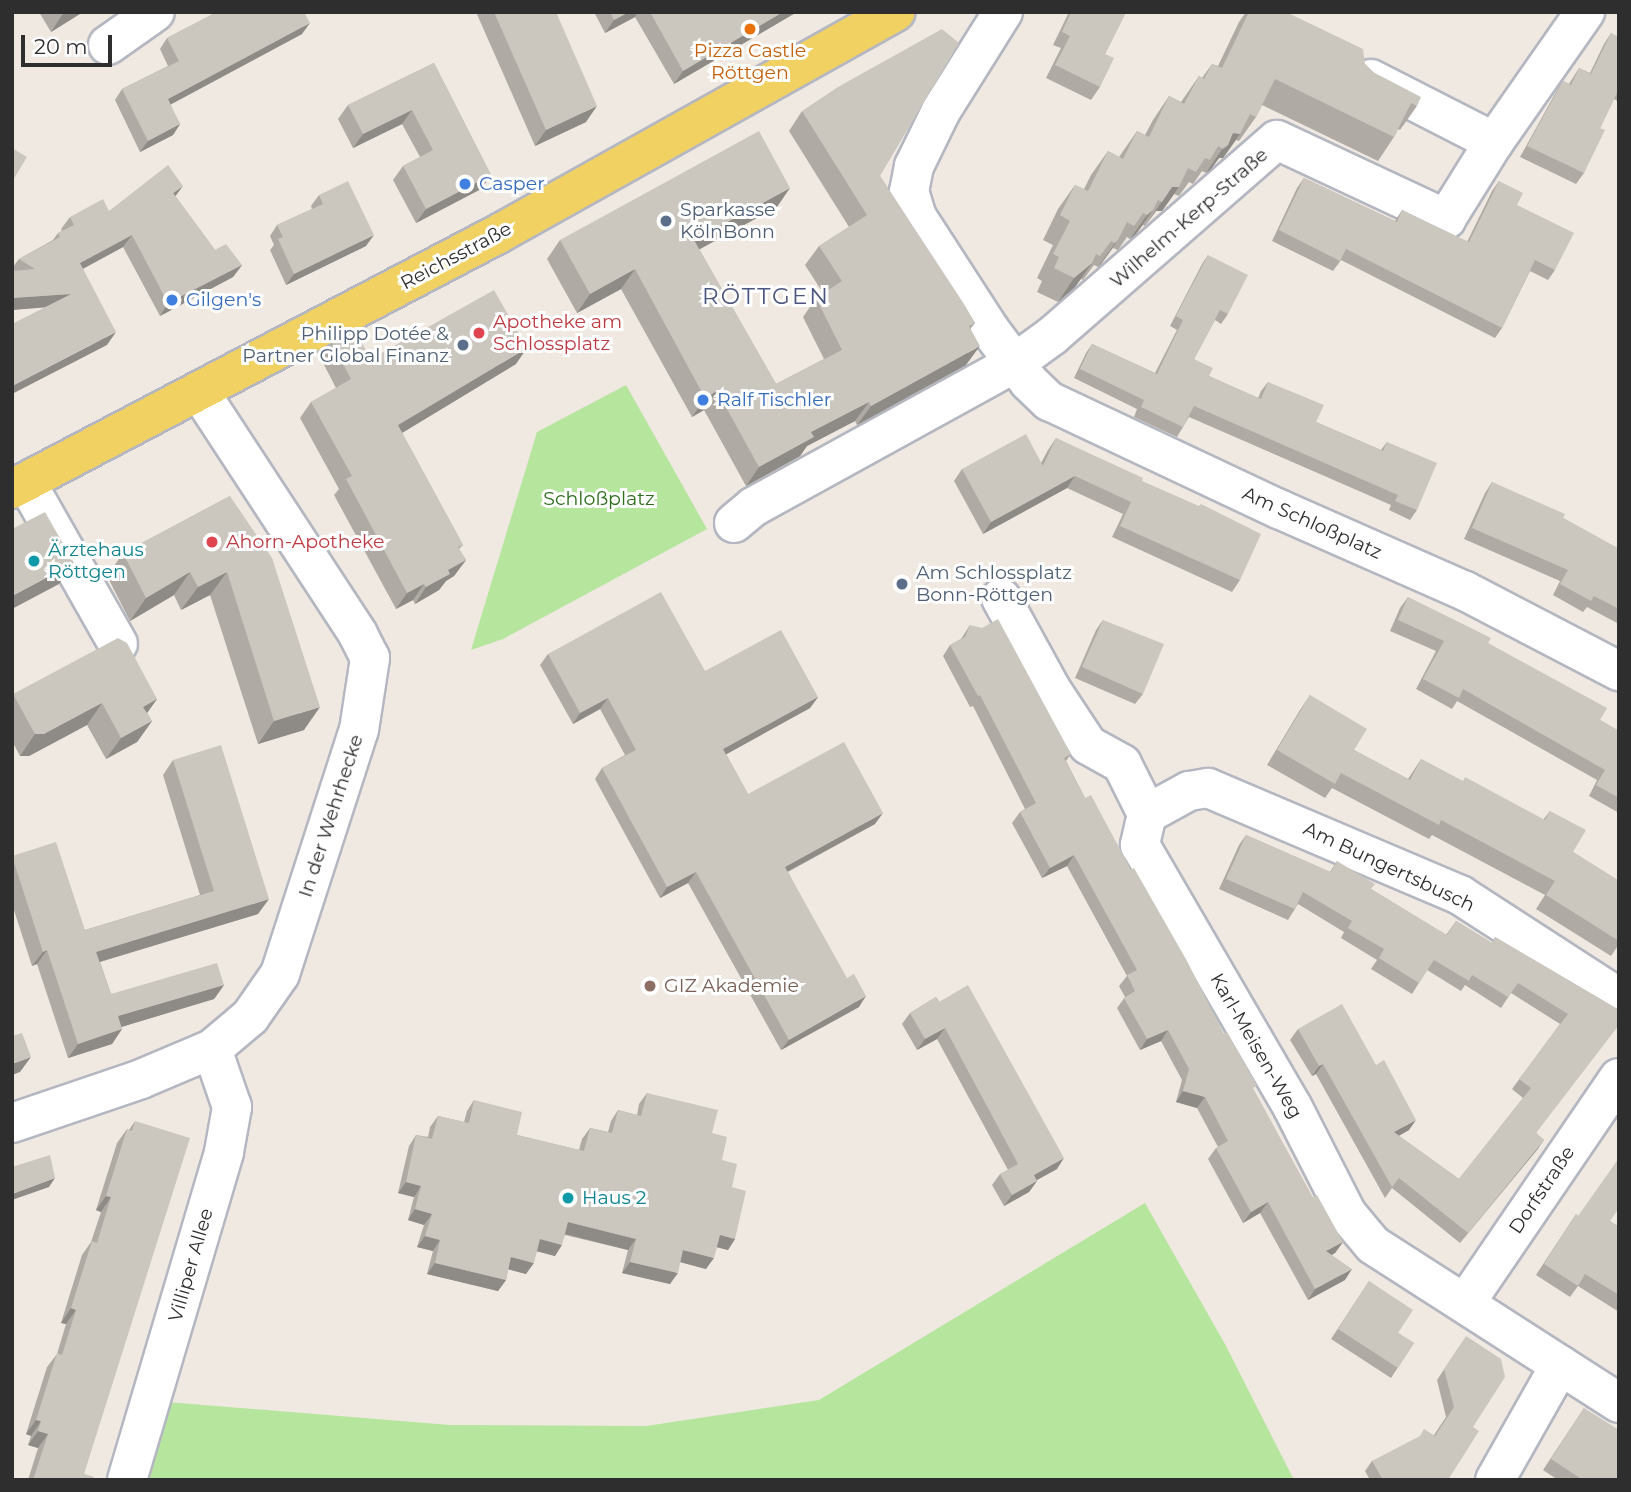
<!DOCTYPE html>
<html>
<head>
<meta charset="utf-8">
<style>
  body { margin:0 }
  #map { position:relative; width:1631px; height:1492px; overflow:hidden; background:#efe9e1; font-family:Montserrat,sans-serif }
  div>[style] { position:absolute }
  .green>* { inset:0; background:#b6e59e }
  .roads { filter:drop-shadow(2px 0 #b4b7c1) drop-shadow(-2px 0 #b4b7c1) drop-shadow(0 2px #b4b7c1) drop-shadow(0 -2px #b4b7c1) }
  .minor>* { height:38px; margin:-19px; padding:0 19px; transform-origin:19px; border-radius:19px; background:#fff }
  .major>* { height:38px; margin:-19px; padding:0 19px; transform-origin:19px; border-radius:19px; background:#f2d163 }
  .wall>* { inset:0; background:#afaba4 }
  .shaded-wall>* { inset:0; background:#8e8b86 }
  .building>* { inset:0; background:#cbc7bf }
  .dots>* { width:19px; height:19px; translate:-50% -50%; box-sizing:border-box; border:4px solid #fff; border-radius:50% }
  span { translate:-50% -50%; white-space:nowrap; text-align:center; line-height:1.15; -webkit-text-stroke:6px #fff; paint-order:stroke }
  .food-label { font-size:19px; color:#c56008 }
  .shop-label { font-size:19px; color:#366cbe }
  .left { translate:0 -50%; text-align:left }
  .service-label { font-size:19px; color:#4e5e75 }
  .right { translate:-100% -50%; text-align:right }
  .street-label { font-size:19px; color:#2e2e2e }
  .health-label { font-size:19px; color:#be3a42 }
  .park-label { font-size:19px; color:#2c6e1b }
  .culture-label { font-size:19px; color:#0d838f }
  .education-label { font-size:19px; color:#785e54 }
  .quarter-label { font-size:23px; color:#4d5680; letter-spacing:2px }
  .frame { position:absolute; inset:0; border:14px solid #2e2e2e; pointer-events:none }
  .scale { position:absolute; left:21px; top:35px; width:91px; height:32px; box-sizing:border-box; border:4px solid #2e2e2e; border-top:0; padding-left:9px; font-size:21px; line-height:24px; white-space:nowrap; color:#2e2e2e; -webkit-text-stroke:5px #fff; paint-order:stroke }
</style>
</head>
<body>
<div id="map">
  <div class="green">
    <i style="clip-path:polygon(626px 385px,707px 529px,503px 639px,471px 650px,537px 432px)"></i>
    <i style="clip-path:polygon(1145px 1203px,1226px 1346px,1294px 1480px,143px 1480px,167px 1402px,450px 1425px,646px 1426px,819px 1400px)"></i>
  </div>
  <div class="roads">
    <div class="minor">
      <i style="left:1003px;top:12px;width:117px;rotate:122.1deg"></i>
      <i style="left:941px;top:111px;width:61px;rotate:116.1deg"></i>
      <i style="left:914px;top:166px;width:25px;rotate:101deg"></i>
      <i style="left:909px;top:191px;width:27px;rotate:73deg"></i>
      <i style="left:917px;top:217px;width:135px;rotate:57.1deg"></i>
      <i style="left:990px;top:330px;width:65px;rotate:53.1deg"></i>
      <i style="left:1029px;top:382px;width:28px;rotate:44deg"></i>
      <i style="left:1049px;top:401px;width:254px;rotate:25.2deg"></i>
      <i style="left:1279px;top:509px;width:203px;rotate:23.8deg"></i>
      <i style="left:1465px;top:591px;width:174px;rotate:27.5deg"></i>
      <i style="left:108px;top:45px;width:57px;rotate:-35.1deg"></i>
      <i style="left:1371px;top:79px;width:138px;rotate:27.1deg"></i>
      <i style="left:26px;top:482px;width:186px;rotate:60.4deg"></i>
      <i style="left:734px;top:523px;width:25px;rotate:-40deg"></i>
      <i style="left:753px;top:507px;width:299px;rotate:-28.8deg"></i>
      <i style="left:1015px;top:363px;width:46px;rotate:-36.1deg"></i>
      <i style="left:1052px;top:336px;width:298px;rotate:-41.1deg"></i>
      <i style="left:1277px;top:140px;width:187px;rotate:25.1deg"></i>
      <i style="left:1446px;top:219px;width:91px;rotate:-58.1deg"></i>
      <i style="left:1494px;top:142px;width:159px;rotate:-55deg"></i>
      <i style="left:1001px;top:598px;width:104px;rotate:61.2deg"></i>
      <i style="left:1051px;top:689px;width:67px;rotate:56.5deg"></i>
      <i style="left:1088px;top:745px;width:39px;rotate:29deg"></i>
      <i style="left:1122px;top:764px;width:56px;rotate:63.4deg"></i>
      <i style="left:1147px;top:814px;width:32px;rotate:103deg"></i>
      <i style="left:1140px;top:845px;width:302px;rotate:59.8deg"></i>
      <i style="left:1292px;top:1106px;width:121px;rotate:63deg"></i>
      <i style="left:1347px;top:1214px;width:40px;rotate:50deg"></i>
      <i style="left:1373px;top:1245px;width:292px;rotate:32.7deg"></i>
      <i style="left:1147px;top:814px;width:48px;rotate:-28.7deg"></i>
      <i style="left:1189px;top:791px;width:19px;rotate:-9deg"></i>
      <i style="left:1208px;top:788px;width:274px;rotate:23deg"></i>
      <i style="left:1460px;top:895px;width:189px;rotate:32.9deg"></i>
      <i style="left:12px;top:1123px;width:136px;rotate:-18.8deg"></i>
      <i style="left:141px;top:1079px;width:77px;rotate:-22.9deg"></i>
      <i style="left:212px;top:1049px;width:50px;rotate:-40.1deg"></i>
      <i style="left:250px;top:1017px;width:52px;rotate:-55.1deg"></i>
      <i style="left:280px;top:974px;width:256px;rotate:-72.1deg"></i>
      <i style="left:359px;top:730px;width:73px;rotate:-81.3deg"></i>
      <i style="left:370px;top:658px;width:27px;rotate:-117deg"></i>
      <i style="left:358px;top:634px;width:290px;rotate:-123.2deg"></i>
      <i style="left:1466px;top:1302px;width:271px;rotate:-55.7deg"></i>
      <i style="left:127px;top:1480px;width:342px;rotate:-73.5deg"></i>
      <i style="left:224px;top:1152px;width:46px;rotate:-79.9deg"></i>
      <i style="left:232px;top:1107px;width:61px;rotate:-109deg"></i>
      <i style="left:1495px;top:1480px;width:132px;rotate:-60.5deg"></i>
    </div>
    <div class="major">
      <i style="left:12px;top:489px;width:551px;rotate:-27.68deg"></i>
      <i style="left:500px;top:233px;width:453px;rotate:-29.2deg"></i>
    </div>
  </div>
  <div class="wall">
    <i style="clip-path:polygon(39px 12px,83px 12px,51px 32px)"></i>
    <i style="clip-path:polygon(217px 12px,305px 12px,302px 34px,170px 105px,180px 124px,173px 135px,140px 152px,115px 100px,122px 89px,168px 66px,160px 49px,167px 38px)"></i>
    <i style="clip-path:polygon(476px 12px,556px 12px,586px 122px,535px 146px)"></i>
    <i style="clip-path:polygon(594px 12px,797px 12px,674px 84px,635px 17px,605px 33px)"></i>
    <i style="clip-path:polygon(1069px 12px,1126px 12px,1105px 54px,1100px 87px,1091px 100px,1046px 78px,1061px 48px,1053px 45px)"></i>
    <i style="clip-path:polygon(1246px 12px,1286px 12px,1365px 64px,1373px 72px,1417px 106px,1400px 130px,1398px 129px,1394px 137px,1378px 161px,1262px 105px,1256px 117px,1239px 141px,1236px 140px,1223px 158px,1219px 158px,1211px 169px,1206px 173px,1202px 171px,1193px 184px,1189px 182px,1179px 196px,1174px 194px,1162px 211px,1156px 211px,1145px 226px,1143px 225px,1136px 234px,1130px 239px,1127px 237px,1118px 250px,1113px 248px,1101px 264px,1098px 267px,1094px 265px,1083px 280px,1081px 279px,1075px 287px,1058px 302px,1037px 292px,1042px 281px,1037px 278px,1053px 245px,1043px 240px,1058px 209px,1075px 185px,1084px 189px,1091px 175px,1108px 151px,1119px 157px,1137px 131px,1145px 135px,1153px 120px,1169px 96px,1181px 102px,1199px 76px,1202px 78px,1212px 64px,1218px 66px,1239px 22px)"></i>
    <i style="clip-path:polygon(1611px 33px,1617px 37px,1619px 33px,1619px 102px,1614px 99px,1600px 128px,1584px 173px,1576px 184px,1520px 157px,1556px 92px,1563px 81px,1569px 84px,1579px 68px,1590px 73px,1604px 44px)"></i>
    <i style="clip-path:polygon(434px 63px,491px 175px,481px 189px,416px 223px,393px 180px,403px 166px,420px 157px,402px 124px,353px 148px,338px 119px,348px 105px)"></i>
    <i style="clip-path:polygon(802px 111px,880px 176px,975px 323px,971px 328px,966px 365px,857px 425px,855px 421px,807px 446px,800px 456px,746px 486px,704px 410px,692px 417px,621px 289px,577px 313px,547px 259px,560px 240px,777px 207px,699px 249px,776px 384px,824px 359px,803px 317px,816px 298px,823px 293px,805px 265px,819px 246px,849px 227px,789px 131px)"></i>
    <i style="clip-path:polygon(1304px 178px,1395px 221px,1402px 210px,1467px 242px,1492px 191px,1499px 181px,1517px 205px,1555px 270px,1548px 280px,1530px 271px,1502px 328px,1495px 338px,1341px 260px,1333px 271px,1272px 241px,1297px 188px)"></i>
    <i style="clip-path:polygon(319px 195px,366px 246px,286px 285px,270px 250px,274px 245px,270px 236px,277px 225px,312px 209px,311px 206px)"></i>
    <i style="clip-path:polygon(176px 197px,215px 250px,242px 265px,233px 277px,160px 316px,123px 247px,83px 269px,107px 345px,44px 307px,12px 310px,12px 268px,19px 259px,53px 240px,58px 233px,62px 231px,61px 229px,70px 217px,109px 211px)"></i>
    <i style="clip-path:polygon(1208px 255px,1228px 314px,1221px 324px,1215px 320px,1194px 359px,1209px 376px,1258px 398px,1261px 391px,1268px 382px,1316px 422px,1381px 450px,1387px 442px,1417px 510px,1410px 520px,1389px 510px,1391px 505px,1189px 417px,1177px 437px,1134px 417px,1137px 409px,1074px 378px,1086px 353px,1092px 344px,1155px 373px,1177px 330px,1170px 326px,1202px 264px)"></i>
    <i style="clip-path:polygon(332px 343px,371px 359px,516px 364px,402px 433px,463px 545px,459px 549px,466px 560px,454px 576px,446px 581px,439px 590px,415px 604px,413px 600px,396px 609px,334px 495px,339px 489px,300px 418px,311px 402px,336px 388px,321px 359px)"></i>
    <i style="clip-path:polygon(1056px 438px,1142px 481px,1240px 580px,1232px 592px,1112px 537px,1123px 514px,1067px 488px,983px 534px,954px 481px,962px 469px,1041px 463px,1048px 450px)"></i>
    <i style="clip-path:polygon(1492px 482px,1563px 518px,1619px 549px,1619px 624px,1587px 607px,1583px 612px,1553px 595px,1560px 581px,1464px 539px,1485px 493px)"></i>
    <i style="clip-path:polygon(230px 496px,304px 730px,258px 744px,210px 595px,181px 610px,174px 595px,130px 621px,107px 576px,123px 553px)"></i>
    <i style="clip-path:polygon(1408px 597px,1488px 643px,1600px 720px,1619px 731px,1619px 813px,1589px 796px,1597px 780px,1457px 701px,1452px 709px,1416px 689px,1436px 651px,1390px 631px,1400px 608px)"></i>
    <i style="clip-path:polygon(1103px 620px,1143px 694px,1135px 704px,1075px 678px,1096px 630px)"></i>
    <i style="clip-path:polygon(970px 625px,1071px 754px,1066px 761px,1085px 798px,1131px 870px,1313px 1198px,1343px 1242px,1335px 1253px,1332px 1255px,1345px 1280px,1308px 1300px,1260px 1213px,1243px 1223px,1208px 1159px,1216px 1148px,1218px 1147px,1197px 1108px,1176px 1102px,1182px 1080px,1161px 1041px,1140px 1050px,1117px 1008px,1125px 997px,1119px 986px,1127px 976px,1067px 866px,1042px 878px,1012px 823px,1020px 812px,1025px 809px,973px 706px,970px 707px,943px 656px,950px 645px,961px 639px)"></i>
    <i style="clip-path:polygon(548px 654px,705px 671px,818px 697px,810px 708px,726px 754px,748px 794px,875px 824px,788px 872px,859px 1007px,781px 1050px,688px 883px,660px 898px,595px 779px,602px 768px,625px 755px,600px 709px,573px 724px,540px 665px)"></i>
    <i style="clip-path:polygon(13px 694px,157px 699px,147px 713px,152px 721px,137px 742px,106px 759px,87px 725px,29px 756px,20px 756px,12px 741px)"></i>
    <i style="clip-path:polygon(1310px 695px,1354px 750px,1408px 779px,1421px 759px,1462px 781px,1543px 820px,1550px 811px,1573px 852px,1619px 881px,1619px 944px,1611px 956px,1536px 909px,1545px 895px,1432px 835px,1429px 839px,1332px 788px,1325px 798px,1267px 765px,1300px 710px)"></i>
    <i style="clip-path:polygon(173px 760px,258px 914px,100px 962px,111px 994px,224px 985px,214px 999px,121px 1027px,122px 1029px,112px 1044px,68px 1058px,37px 964px,32px 966px,12px 904px,12px 856px,85px 930px,200px 895px,163px 775px)"></i>
    <i style="clip-path:polygon(1246px 835px,1330px 872px,1337px 861px,1371px 889px,1446px 935px,1456px 921px,1492px 943px,1495px 937px,1619px 1010px,1536px 1133px,1544px 1140px,1460px 1243px,1392px 1188px,1385px 1198px,1316px 1074px,1312px 1076px,1290px 1040px,1298px 1029px,1409px 1130px,1399px 1136px,1459px 1179px,1523px 1098px,1512px 1089px,1560px 1024px,1511px 993px,1501px 1008px,1465px 985px,1461px 991px,1427px 970px,1412px 994px,1371px 969px,1377px 960px,1341px 938px,1344px 932px,1298px 904px,1288px 920px,1219px 889px,1239px 845px)"></i>
    <i style="clip-path:polygon(936px 997px,1057px 1169px,1037px 1180px,1037px 1181px,1029px 1192px,1004px 1206px,992px 1185px,1000px 1174px,1008px 1170px,937px 1039px,917px 1050px,902px 1024px,910px 1013px)"></i>
    <i style="clip-path:polygon(647px 1093px,712px 1133px,732px 1187px,735px 1239px,728px 1250px,717px 1247px,706px 1269px,680px 1262px,670px 1284px,622px 1273px,628px 1250px,565px 1235px,555px 1256px,537px 1251px,526px 1274px,508px 1269px,506px 1280px,498px 1291px,427px 1274px,433px 1251px,417px 1247px,424px 1225px,408px 1220px,414px 1197px,398px 1193px,409px 1146px,416px 1135px,428px 1137px,430px 1127px,438px 1116px,464px 1122px,467px 1111px,474px 1100px,517px 1135px,579px 1150px,582px 1139px,590px 1128px,608px 1132px,611px 1121px,618px 1110px,637px 1115px,639px 1104px)"></i>
    <i style="clip-path:polygon(135px 1121px,84px 1474px,93px 1480px,28px 1480px,38px 1448px,28px 1445px,31px 1436px,26px 1434px,47px 1367px,57px 1354px,66px 1324px,61px 1323px,82px 1255px,91px 1242px,101px 1212px,96px 1210px,117px 1143px,127px 1129px,129px 1130px)"></i>
    <i style="clip-path:polygon(1576px 1214px,1578px 1216px,1610px 1221px,1619px 1227px,1619px 1312px,1578px 1286px,1570px 1297px,1536px 1275px)"></i>
    <i style="clip-path:polygon(1369px 1281px,1398px 1333px,1414px 1343px,1391px 1378px,1331px 1339px)"></i>
    <i style="clip-path:polygon(1459px 1347px,1473px 1427px,1448px 1480px,1370px 1480px,1365px 1471px,1372px 1461px,1434px 1435px,1446px 1417px,1437px 1380px)"></i>
    <i style="clip-path:polygon(1584px 1408px,1619px 1480px,1558px 1480px,1543px 1470px)"></i>
  </div>
  <div class="shaded-wall">
    <i style="clip-path:polygon(67px 12px,83px 12px,51px 32px,62px 15px)"></i>
    <i style="clip-path:polygon(629px 12px,638px 12px,635px 17px,605px 33px,614px 20px)"></i>
    <i style="clip-path:polygon(783px 12px,797px 12px,674px 84px,683px 71px)"></i>
    <i style="clip-path:polygon(310px 23px,302px 34px,160px 110px,168px 99px)"></i>
    <i style="clip-path:polygon(597px 106px,586px 122px,535px 146px,546px 130px)"></i>
    <i style="clip-path:polygon(412px 110px,402px 124px,353px 148px,363px 134px)"></i>
    <i style="clip-path:polygon(180px 124px,173px 135px,140px 152px,148px 141px)"></i>
    <i style="clip-path:polygon(1233px 133px,1240px 134px,1223px 158px,1219px 158px,1211px 169px,1206px 173px)"></i>
    <i style="clip-path:polygon(491px 175px,481px 189px,416px 223px,426px 209px)"></i>
    <i style="clip-path:polygon(183px 186px,174px 198px,173px 193px)"></i>
    <i style="clip-path:polygon(1172px 187px,1179px 187px,1162px 211px,1156px 211px,1145px 226px)"></i>
    <i style="clip-path:polygon(790px 188px,777px 207px,680px 260px,694px 240px)"></i>
    <i style="clip-path:polygon(1153px 210px,1136px 234px,1130px 239px,1147px 215px)"></i>
    <i style="clip-path:polygon(132px 235px,123px 247px,71px 275px,80px 263px)"></i>
    <i style="clip-path:polygon(374px 235px,366px 246px,286px 285px,294px 274px)"></i>
    <i style="clip-path:polygon(1118px 240px,1101px 264px,1098px 267px,1115px 243px)"></i>
    <i style="clip-path:polygon(1092px 263px,1075px 287px,1058px 302px,1074px 278px)"></i>
    <i style="clip-path:polygon(242px 265px,233px 277px,160px 316px,168px 303px)"></i>
    <i style="clip-path:polygon(635px 269px,621px 289px,577px 313px,590px 294px)"></i>
    <i style="clip-path:polygon(71px 294px,62px 306px,12px 310px,12px 298px)"></i>
    <i style="clip-path:polygon(116px 332px,107px 345px,12px 394px,12px 386px)"></i>
    <i style="clip-path:polygon(980px 346px,966px 365px,857px 425px,871px 406px)"></i>
    <i style="clip-path:polygon(527px 348px,516px 364px,387px 442px,398px 425px)"></i>
    <i style="clip-path:polygon(717px 391px,704px 410px,692px 417px,705px 398px)"></i>
    <i style="clip-path:polygon(869px 402px,855px 421px,807px 446px,800px 456px,746px 486px,759px 467px,811px 432px)"></i>
    <i style="clip-path:polygon(1075px 476px,1067px 488px,983px 534px,991px 522px)"></i>
    <i style="clip-path:polygon(466px 560px,454px 576px,446px 581px,439px 590px,415px 604px,426px 587px,448px 570px)"></i>
    <i style="clip-path:polygon(74px 563px,59px 584px,12px 609px,12px 596px)"></i>
    <i style="clip-path:polygon(190px 572px,174px 595px,130px 621px,146px 598px)"></i>
    <i style="clip-path:polygon(227px 572px,210px 595px,181px 610px,198px 587px)"></i>
    <i style="clip-path:polygon(424px 584px,413px 600px,396px 609px,407px 593px)"></i>
    <i style="clip-path:polygon(818px 697px,810px 708px,716px 760px,723px 749px)"></i>
    <i style="clip-path:polygon(608px 698px,600px 709px,573px 724px,580px 713px)"></i>
    <i style="clip-path:polygon(157px 699px,142px 720px,143px 707px)"></i>
    <i style="clip-path:polygon(102px 703px,87px 725px,29px 756px,20px 756px,35px 734px)"></i>
    <i style="clip-path:polygon(320px 707px,304px 730px,258px 744px,274px 721px)"></i>
    <i style="clip-path:polygon(152px 721px,137px 742px,106px 759px,121px 738px)"></i>
    <i style="clip-path:polygon(883px 813px,875px 824px,777px 877px,785px 867px)"></i>
    <i style="clip-path:polygon(1074px 855px,1067px 866px,1042px 878px,1050px 868px)"></i>
    <i style="clip-path:polygon(696px 872px,688px 883px,660px 898px,667px 887px)"></i>
    <i style="clip-path:polygon(269px 899px,258px 914px,86px 966px,96px 952px)"></i>
    <i style="clip-path:polygon(47px 950px,37px 964px,32px 966px,43px 952px)"></i>
    <i style="clip-path:polygon(224px 985px,214px 999px,108px 1031px,118px 1016px)"></i>
    <i style="clip-path:polygon(866px 996px,859px 1007px,781px 1050px,789px 1040px)"></i>
    <i style="clip-path:polygon(945px 1028px,937px 1039px,917px 1050px,925px 1039px)"></i>
    <i style="clip-path:polygon(122px 1029px,112px 1044px,68px 1058px,78px 1044px)"></i>
    <i style="clip-path:polygon(1168px 1030px,1161px 1041px,1140px 1050px,1147px 1039px)"></i>
    <i style="clip-path:polygon(31px 1057px,20px 1072px,12px 1075px,12px 1064px)"></i>
    <i style="clip-path:polygon(1323px 1064px,1316px 1074px,1312px 1076px,1319px 1066px)"></i>
    <i style="clip-path:polygon(1183px 1091px,1205px 1097px,1197px 1108px,1176px 1102px)"></i>
    <i style="clip-path:polygon(1416px 1120px,1409px 1130px,1387px 1142px,1394px 1132px)"></i>
    <i style="clip-path:polygon(1544px 1140px,1537px 1150px,1460px 1243px,1468px 1233px)"></i>
    <i style="clip-path:polygon(1064px 1158px,1057px 1169px,1026px 1186px,1034px 1175px)"></i>
    <i style="clip-path:polygon(55px 1178px,49px 1187px,12px 1200px,12px 1194px)"></i>
    <i style="clip-path:polygon(1037px 1181px,1029px 1192px,1004px 1206px,1012px 1195px)"></i>
    <i style="clip-path:polygon(406px 1182px,421px 1186px,414px 1197px,398px 1193px)"></i>
    <i style="clip-path:polygon(106px 1196px,111px 1197px,101px 1212px,96px 1210px)"></i>
    <i style="clip-path:polygon(1268px 1202px,1260px 1213px,1243px 1223px,1251px 1212px)"></i>
    <i style="clip-path:polygon(415px 1209px,432px 1214px,424px 1225px,408px 1220px)"></i>
    <i style="clip-path:polygon(568px 1222px,636px 1239px,628px 1250px,561px 1233px)"></i>
    <i style="clip-path:polygon(720px 1235px,735px 1239px,728px 1250px,712px 1246px)"></i>
    <i style="clip-path:polygon(425px 1236px,440px 1240px,433px 1251px,417px 1247px)"></i>
    <i style="clip-path:polygon(540px 1239px,562px 1245px,555px 1256px,532px 1250px)"></i>
    <i style="clip-path:polygon(1343px 1242px,1335px 1253px,1318px 1262px,1326px 1251px)"></i>
    <i style="clip-path:polygon(683px 1250px,714px 1258px,706px 1269px,676px 1261px)"></i>
    <i style="clip-path:polygon(511px 1257px,534px 1263px,526px 1274px,503px 1268px)"></i>
    <i style="clip-path:polygon(630px 1262px,678px 1273px,670px 1284px,622px 1273px)"></i>
    <i style="clip-path:polygon(435px 1263px,506px 1280px,498px 1291px,427px 1274px)"></i>
    <i style="clip-path:polygon(1352px 1269px,1345px 1280px,1308px 1300px,1315px 1289px)"></i>
    <i style="clip-path:polygon(71px 1308px,76px 1310px,66px 1324px,61px 1323px)"></i>
    <i style="clip-path:polygon(36px 1420px,41px 1421px,31px 1436px,26px 1434px)"></i>
    <i style="clip-path:polygon(38px 1431px,48px 1434px,38px 1448px,28px 1445px)"></i>
  </div>
  <div class="building">
    <i style="clip-path:polygon(217px 12px,304px 12px,310px 23px,168px 99px,180px 124px,148px 141px,122px 89px,179px 61px,167px 38px)"></i>
    <i style="clip-path:polygon(494px 12px,556px 12px,597px 106px,546px 130px)"></i>
    <i style="clip-path:polygon(610px 12px,629px 12px,614px 20px)"></i>
    <i style="clip-path:polygon(650px 12px,783px 12px,683px 71px)"></i>
    <i style="clip-path:polygon(1071px 12px,1126px 12px,1105px 54px,1114px 58px,1100px 87px,1055px 65px,1070px 36px,1062px 32px)"></i>
    <i style="clip-path:polygon(1249px 12px,1286px 12px,1363px 49px,1365px 64px,1373px 72px,1421px 97px,1417px 106px,1411px 103px,1394px 137px,1275px 79px,1256px 117px,1250px 114px,1240px 134px,1233px 133px,1228px 145px,1223px 149px,1218px 146px,1210px 160px,1205px 158px,1196px 172px,1188px 168px,1179px 187px,1172px 187px,1162px 202px,1158px 200px,1153px 210px,1147px 215px,1143px 213px,1134px 226px,1127px 222px,1118px 240px,1115px 243px,1111px 241px,1100px 256px,1096px 254px,1092px 263px,1074px 278px,1054px 268px,1059px 257px,1053px 254px,1070px 221px,1060px 215px,1075px 185px,1088px 191px,1108px 151px,1123px 159px,1137px 131px,1149px 137px,1169px 96px,1184px 104px,1199px 76px,1204px 79px,1212px 64px,1222px 68px)"></i>
    <i style="clip-path:polygon(942px 29px,959px 43px,880px 176px,964px 304px,975px 323px,969px 326px,980px 346px,871px 406px,869px 402px,811px 432px,814px 437px,759px 467px,717px 391px,705px 398px,635px 269px,590px 294px,560px 240px,759px 131px,790px 188px,694px 240px,776px 384px,842px 350px,816px 298px,842px 281px,819px 246px,867px 215px,802px 111px,838px 87px)"></i>
    <i style="clip-path:polygon(1611px 33px,1619px 37px,1619px 89px,1600px 128px,1605px 130px,1584px 173px,1527px 146px,1563px 81px,1571px 85px,1579px 68px,1591px 74px)"></i>
    <i style="clip-path:polygon(434px 63px,491px 175px,426px 209px,403px 166px,433px 150px,412px 110px,363px 134px,348px 105px)"></i>
    <i style="clip-path:polygon(12px 148px,27px 157px,12px 182px)"></i>
    <i style="clip-path:polygon(168px 165px,183px 186px,173px 193px,215px 250px,226px 244px,242px 265px,168px 303px,132px 235px,80px 263px,116px 332px,12px 386px,12px 324px,71px 294px,12px 298px,12px 271px,35px 269px,19px 259px,60px 237px,58px 233px,74px 225px,70px 217px,103px 199px,109px 211px)"></i>
    <i style="clip-path:polygon(1304px 178px,1397px 222px,1402px 210px,1469px 242px,1499px 181px,1523px 193px,1517px 205px,1574px 233px,1555px 270px,1535px 260px,1502px 328px,1346px 249px,1340px 261px,1279px 230px)"></i>
    <i style="clip-path:polygon(348px 181px,374px 235px,294px 274px,278px 239px,283px 237px,277px 225px,323px 204px,319px 195px)"></i>
    <i style="clip-path:polygon(1208px 255px,1248px 275px,1228px 314px,1220px 310px,1194px 359px,1213px 368px,1209px 376px,1261px 399px,1268px 382px,1324px 405px,1316px 422px,1383px 451px,1387px 442px,1437px 463px,1417px 510px,1395px 501px,1398px 495px,1194px 406px,1183px 427px,1141px 407px,1144px 400px,1080px 369px,1092px 344px,1157px 374px,1183px 320px,1176px 316px)"></i>
    <i style="clip-path:polygon(494px 290px,527px 348px,398px 425px,463px 545px,458px 547px,466px 560px,448px 570px,450px 574px,426px 587px,424px 584px,407px 593px,346px 479px,352px 476px,311px 402px,351px 379px,332px 343px,355px 331px,371px 359px)"></i>
    <i style="clip-path:polygon(1026px 434px,1043px 466px,1056px 438px,1143px 478px,1142px 481px,1199px 506px,1201px 504px,1261px 534px,1240px 580px,1120px 526px,1131px 502px,1075px 476px,991px 522px,962px 469px)"></i>
    <i style="clip-path:polygon(1492px 482px,1565px 514px,1563px 518px,1619px 549px,1619px 609px,1594px 596px,1591px 601px,1560px 584px,1568px 570px,1472px 528px)"></i>
    <i style="clip-path:polygon(230px 496px,272px 558px,320px 707px,274px 721px,227px 572px,198px 587px,190px 572px,146px 598px,123px 553px)"></i>
    <i style="clip-path:polygon(45px 512px,74px 563px,12px 596px,12px 529px)"></i>
    <i style="clip-path:polygon(661px 592px,705px 671px,781px 630px,818px 697px,723px 749px,748px 794px,844px 742px,883px 813px,785px 867px,847px 978px,854px 974px,866px 996px,789px 1040px,696px 872px,667px 887px,602px 768px,636px 750px,608px 698px,580px 713px,548px 654px)"></i>
    <i style="clip-path:polygon(1408px 597px,1491px 638px,1488px 643px,1607px 708px,1600px 720px,1619px 731px,1619px 798px,1596px 785px,1605px 770px,1463px 689px,1459px 698px,1423px 679px,1444px 641px,1398px 620px)"></i>
    <i style="clip-path:polygon(998px 619px,1071px 754px,1064px 758px,1085px 798px,1091px 795px,1131px 870px,1134px 868px,1187px 961px,1224px 1034px,1227px 1032px,1257px 1086px,1253px 1088px,1313px 1198px,1317px 1195px,1343px 1242px,1326px 1251px,1352px 1269px,1315px 1289px,1268px 1202px,1251px 1212px,1216px 1148px,1228px 1141px,1205px 1097px,1183px 1091px,1189px 1069px,1168px 1030px,1147px 1039px,1124px 998px,1135px 991px,1127px 975px,1137px 970px,1074px 855px,1050px 868px,1020px 812px,1036px 803px,980px 695px,978px 696px,950px 645px,965px 637px,970px 625px,982px 628px)"></i>
    <i style="clip-path:polygon(1103px 620px,1164px 644px,1143px 694px,1082px 667px)"></i>
    <i style="clip-path:polygon(118px 638px,127px 643px,157px 699px,143px 707px,152px 721px,121px 738px,102px 703px,44px 734px,35px 734px,13px 694px)"></i>
    <i style="clip-path:polygon(1310px 695px,1367px 729px,1354px 750px,1410px 780px,1421px 759px,1463px 781px,1465px 777px,1545px 820px,1550px 811px,1586px 830px,1573px 852px,1619px 881px,1619px 941px,1546px 895px,1555px 881px,1441px 820px,1439px 825px,1341px 773px,1335px 784px,1277px 750px)"></i>
    <i style="clip-path:polygon(221px 745px,269px 899px,96px 952px,111px 994px,217px 963px,224px 985px,118px 1016px,122px 1029px,78px 1044px,47px 950px,43px 952px,12px 856px,56px 842px,85px 930px,214px 891px,173px 760px)"></i>
    <i style="clip-path:polygon(1246px 835px,1331px 872px,1337px 861px,1375px 884px,1371px 889px,1447px 935px,1456px 921px,1492px 943px,1495px 937px,1619px 1010px,1619px 1025px,1536px 1133px,1544px 1140px,1468px 1233px,1399px 1178px,1392px 1187px,1323px 1064px,1319px 1066px,1298px 1029px,1342px 1004px,1376px 1065px,1384px 1060px,1416px 1120px,1394px 1132px,1459px 1179px,1531px 1088px,1519px 1079px,1568px 1014px,1518px 983px,1508px 997px,1472px 975px,1469px 981px,1434px 960px,1419px 983px,1379px 958px,1384px 949px,1348px 928px,1352px 921px,1303px 892px,1295px 909px,1226px 879px)"></i>
    <i style="clip-path:polygon(968px 985px,1064px 1158px,1034px 1175px,1037px 1181px,1012px 1195px,1000px 1174px,1018px 1164px,945px 1028px,925px 1039px,910px 1013px,936px 997px,939px 1002px)"></i>
    <i style="clip-path:polygon(22px 1033px,31px 1057px,12px 1064px,12px 1036px)"></i>
    <i style="clip-path:polygon(647px 1093px,718px 1110px,712px 1133px,727px 1137px,722px 1160px,737px 1164px,732px 1187px,746px 1191px,735px 1239px,720px 1235px,714px 1258px,683px 1250px,678px 1273px,630px 1262px,636px 1239px,568px 1222px,562px 1245px,540px 1239px,534px 1263px,511px 1257px,506px 1280px,435px 1263px,440px 1240px,425px 1236px,432px 1214px,415px 1209px,421px 1186px,406px 1182px,416px 1135px,432px 1139px,438px 1116px,469px 1123px,474px 1100px,522px 1112px,517px 1135px,584px 1151px,590px 1128px,612px 1133px,618px 1110px,641px 1116px)"></i>
    <i style="clip-path:polygon(135px 1121px,190px 1138px,84px 1474px,94px 1477px,93px 1480px,33px 1480px,48px 1434px,38px 1431px,41px 1421px,36px 1420px,57px 1353px,62px 1355px,76px 1310px,71px 1308px,92px 1241px,97px 1243px,111px 1197px,106px 1196px,127px 1129px,132px 1131px)"></i>
    <i style="clip-path:polygon(50px 1155px,55px 1178px,12px 1194px,12px 1167px)"></i>
    <i style="clip-path:polygon(1619px 1158px,1619px 1208px,1610px 1221px,1619px 1227px,1619px 1295px,1585px 1274px,1578px 1286px,1544px 1264px,1576px 1214px,1578px 1216px)"></i>
    <i style="clip-path:polygon(1369px 1281px,1413px 1310px,1398px 1333px,1414px 1343px,1398px 1368px,1338px 1329px)"></i>
    <i style="clip-path:polygon(1466px 1336px,1501px 1359px,1505px 1377px,1473px 1427px,1479px 1431px,1448px 1480px,1383px 1480px,1372px 1461px,1420px 1436px,1424px 1429px,1435px 1436px,1454px 1407px,1444px 1369px)"></i>
    <i style="clip-path:polygon(1584px 1408px,1619px 1430px,1619px 1480px,1583px 1480px,1551px 1459px)"></i>
  </div>
  <div class="dots">
    <i style="left:750px;top:29px;background:#e8710a"></i>
    <i style="left:465px;top:184px;background:#3f7fe0"></i>
    <i style="left:666px;top:221px;background:#5c6f8a"></i>
    <i style="left:172px;top:300px;background:#3f7fe0"></i>
    <i style="left:479px;top:333px;background:#e0444e"></i>
    <i style="left:463px;top:345px;background:#5c6f8a"></i>
    <i style="left:703px;top:400px;background:#3f7fe0"></i>
    <i style="left:212px;top:542px;background:#e0444e"></i>
    <i style="left:34px;top:561px;background:#0f9aa8"></i>
    <i style="left:902px;top:584px;background:#5c6f8a"></i>
    <i style="left:650px;top:986px;background:#8d6e63"></i>
    <i style="left:568px;top:1198px;background:#0f9aa8"></i>
  </div>
  <div class="food-label">
    <span style="left:750px;top:62px">Pizza Castle<br>Röttgen</span>
  </div>
  <div class="shop-label">
    <span class="left" style="left:479px;top:184px">Casper</span>
    <span class="left" style="left:186px;top:300px">Gilgen's</span>
    <span class="left" style="left:717px;top:400px">Ralf Tischler</span>
  </div>
  <div class="service-label">
    <span class="left" style="left:680px;top:221px">Sparkasse<br>KölnBonn</span>
    <span class="right" style="left:449px;top:345px">Philipp Dotée &amp;<br>Partner Global Finanz</span>
    <span class="left" style="left:916px;top:584px">Am Schlossplatz<br>Bonn-Röttgen</span>
  </div>
  <div class="street-label">
    <span style="left:1189px;top:218px;rotate:-41deg">Wilhelm-Kerp-Straße</span>
    <span style="left:456px;top:256px;rotate:-28deg">Reichsstraße</span>
    <span style="left:1312px;top:523px;rotate:24deg">Am Schloßplatz</span>
    <span style="left:331px;top:816px;rotate:-72deg">In der Wehrhecke</span>
    <span style="left:1389px;top:867px;rotate:25deg">Am Bungertsbusch</span>
    <span style="left:1256px;top:1046px;rotate:60deg">Karl-Meisen-Weg</span>
    <span style="left:1542px;top:1190px;rotate:-56deg">Dorfstraße</span>
    <span style="left:191px;top:1265px;rotate:-74deg">Villiper Allee</span>
  </div>
  <div class="health-label">
    <span class="left" style="left:493px;top:333px">Apotheke am<br>Schlossplatz</span>
    <span class="left" style="left:226px;top:542px">Ahorn-Apotheke</span>
  </div>
  <div class="park-label">
    <span style="left:599px;top:499px">Schloßplatz</span>
  </div>
  <div class="culture-label">
    <span class="left" style="left:48px;top:561px">Ärztehaus<br>Röttgen</span>
    <span class="left" style="left:582px;top:1198px">Haus 2</span>
  </div>
  <div class="education-label">
    <span class="left" style="left:664px;top:986px">GIZ Akademie</span>
  </div>
  <div class="quarter-label">
    <span style="left:766px;top:296px">RÖTTGEN</span>
  </div>
  <div class="frame"></div>
  <div class="scale">20 m</div>
</div>
</body>
</html>
